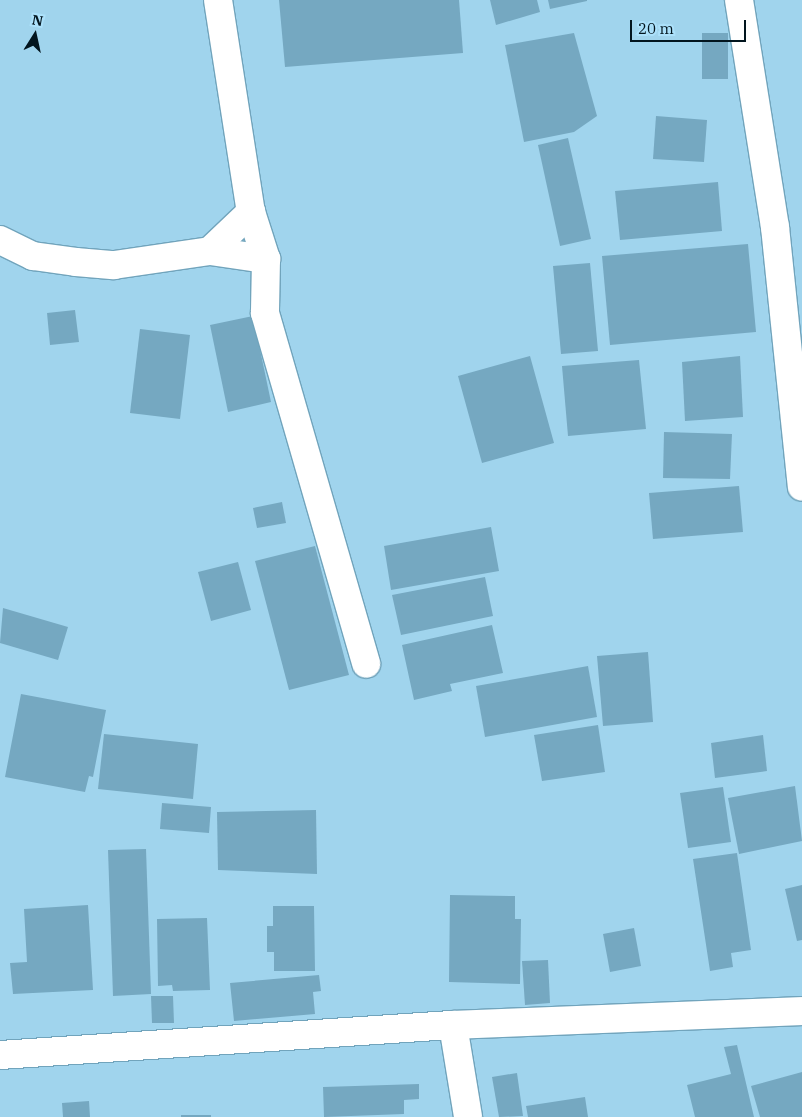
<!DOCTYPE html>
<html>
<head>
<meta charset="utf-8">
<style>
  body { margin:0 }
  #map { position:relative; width:802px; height:1117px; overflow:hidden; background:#a0d4ed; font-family:"IBM Plex Serif",serif }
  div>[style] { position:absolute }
  .building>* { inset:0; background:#75a8c1 }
  .roads { filter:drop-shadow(1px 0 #71a4bc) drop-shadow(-1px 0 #71a4bc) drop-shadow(0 1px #71a4bc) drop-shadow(0 -1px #71a4bc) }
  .minor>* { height:28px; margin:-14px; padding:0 14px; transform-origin:14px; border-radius:14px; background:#fff }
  span { translate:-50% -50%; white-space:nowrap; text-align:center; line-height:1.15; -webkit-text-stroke:5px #ace1fb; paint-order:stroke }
  .north { position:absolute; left:10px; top:10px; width:50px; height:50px; -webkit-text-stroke:4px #ace1fb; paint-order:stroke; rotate:10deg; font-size:14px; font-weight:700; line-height:20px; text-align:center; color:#02151e }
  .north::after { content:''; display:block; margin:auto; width:18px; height:22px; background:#02151e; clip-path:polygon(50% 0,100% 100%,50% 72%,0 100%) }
  .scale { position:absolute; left:630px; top:20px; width:116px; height:22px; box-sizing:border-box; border:2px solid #02151e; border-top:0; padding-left:6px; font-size:15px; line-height:18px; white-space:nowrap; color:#02151e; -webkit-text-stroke:4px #ace1fb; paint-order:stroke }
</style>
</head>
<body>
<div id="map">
  <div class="building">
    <i style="clip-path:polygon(279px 0,459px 0,463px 53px,285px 67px)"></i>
    <i style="clip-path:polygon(490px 0,537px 0,540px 12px,496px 25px)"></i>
    <i style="clip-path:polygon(548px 0,587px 0,587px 1px,550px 9px)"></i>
    <i style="clip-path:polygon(574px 33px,597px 116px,574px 132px,524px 142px,505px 45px)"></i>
    <i style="clip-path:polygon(702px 33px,728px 33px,728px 79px,702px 79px)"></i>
    <i style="clip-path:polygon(656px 116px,707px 120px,704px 162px,653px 159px)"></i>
    <i style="clip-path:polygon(568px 138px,591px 239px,560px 246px,538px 145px)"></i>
    <i style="clip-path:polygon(718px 182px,722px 231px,620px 240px,615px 191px)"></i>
    <i style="clip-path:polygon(748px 244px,756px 332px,610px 345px,602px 256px)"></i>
    <i style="clip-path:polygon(590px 263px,598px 351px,561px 354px,553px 266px)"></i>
    <i style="clip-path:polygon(75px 310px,79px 342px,50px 345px,47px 313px)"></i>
    <i style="clip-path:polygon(253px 316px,271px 402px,228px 412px,210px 325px)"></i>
    <i style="clip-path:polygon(140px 329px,190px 335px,180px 419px,130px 413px)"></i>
    <i style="clip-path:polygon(530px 356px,554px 443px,482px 463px,458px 376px)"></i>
    <i style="clip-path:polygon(740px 356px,743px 417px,685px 421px,682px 362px)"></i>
    <i style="clip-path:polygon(639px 360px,646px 429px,568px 436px,562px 366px)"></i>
    <i style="clip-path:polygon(664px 432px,732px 434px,730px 479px,663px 478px)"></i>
    <i style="clip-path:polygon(739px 486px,743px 532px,653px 539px,649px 493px)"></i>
    <i style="clip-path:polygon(282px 502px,286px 523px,257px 528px,253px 508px)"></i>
    <i style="clip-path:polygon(491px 527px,499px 571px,391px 590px,384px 546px)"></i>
    <i style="clip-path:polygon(315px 546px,349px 675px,289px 690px,255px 561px)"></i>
    <i style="clip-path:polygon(238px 562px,251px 610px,211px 621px,198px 572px)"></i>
    <i style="clip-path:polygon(485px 577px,493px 616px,401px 635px,392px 595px)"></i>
    <i style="clip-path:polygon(3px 608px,68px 627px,58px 660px,0 643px)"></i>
    <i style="clip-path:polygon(492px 625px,503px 673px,450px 684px,452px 691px,414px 700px,402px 645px)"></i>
    <i style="clip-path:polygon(648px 652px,653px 722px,603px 726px,597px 656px)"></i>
    <i style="clip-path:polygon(588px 666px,597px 717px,485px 737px,476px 686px)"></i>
    <i style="clip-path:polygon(21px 694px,106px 710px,93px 777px,89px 776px,85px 792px,5px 777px)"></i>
    <i style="clip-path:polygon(598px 725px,605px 772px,542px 781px,534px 735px)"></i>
    <i style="clip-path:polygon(104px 734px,198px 744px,193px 799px,98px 789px)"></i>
    <i style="clip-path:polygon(763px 735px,767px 771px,715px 778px,711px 743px)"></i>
    <i style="clip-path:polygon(795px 786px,802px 841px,739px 854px,728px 798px)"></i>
    <i style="clip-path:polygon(723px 787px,731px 842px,688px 848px,680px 793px)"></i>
    <i style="clip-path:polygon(162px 803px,211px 807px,209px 833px,160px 829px)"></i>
    <i style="clip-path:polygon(316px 810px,317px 874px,218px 870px,217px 812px)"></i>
    <i style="clip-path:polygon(146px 849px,151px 994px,113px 996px,108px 850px)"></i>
    <i style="clip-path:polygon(737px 853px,751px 950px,731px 953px,733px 967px,710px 971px,693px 859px)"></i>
    <i style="clip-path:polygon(802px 885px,802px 940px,797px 941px,785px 889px)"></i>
    <i style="clip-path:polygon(450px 895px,515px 896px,515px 919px,521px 919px,520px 984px,449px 982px)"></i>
    <i style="clip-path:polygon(88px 905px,93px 990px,13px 994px,10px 963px,27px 962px,24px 909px)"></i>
    <i style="clip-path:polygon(273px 906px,314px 906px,315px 971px,274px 971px,274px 952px,267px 952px,267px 926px,273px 926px)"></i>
    <i style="clip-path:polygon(207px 918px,210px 990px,173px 991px,172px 985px,158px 986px,157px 919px)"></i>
    <i style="clip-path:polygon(634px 928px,641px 966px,610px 972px,603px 934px)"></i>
    <i style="clip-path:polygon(548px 960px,550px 1003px,525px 1005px,522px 961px)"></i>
    <i style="clip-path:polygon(319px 975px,321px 991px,313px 992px,315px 1014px,234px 1021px,230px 983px)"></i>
    <i style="clip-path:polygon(151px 996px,173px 996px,174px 1023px,152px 1023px)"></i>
    <i style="clip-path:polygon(737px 1045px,754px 1117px,695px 1117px,687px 1085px,731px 1074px,724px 1047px)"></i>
    <i style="clip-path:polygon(802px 1072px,802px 1117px,760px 1117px,751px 1086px)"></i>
    <i style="clip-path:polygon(517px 1073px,523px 1116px,499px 1117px,492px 1077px)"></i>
    <i style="clip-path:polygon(419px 1084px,419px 1099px,404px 1100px,404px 1114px,324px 1117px,323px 1087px)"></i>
    <i style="clip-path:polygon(585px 1097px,588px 1117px,528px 1117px,526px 1106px)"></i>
    <i style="clip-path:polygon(89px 1101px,90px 1117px,63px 1117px,62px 1103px)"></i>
    <i style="clip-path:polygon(181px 1115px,211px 1115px,211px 1117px,181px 1117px)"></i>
  </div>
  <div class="roads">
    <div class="minor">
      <i style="left:218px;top:0;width:215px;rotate:81.2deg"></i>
      <i style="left:251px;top:212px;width:49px;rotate:72.3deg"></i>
      <i style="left:266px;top:259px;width:54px;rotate:91.1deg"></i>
      <i style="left:265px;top:313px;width:365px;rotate:73.9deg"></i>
      <i style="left:739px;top:0;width:230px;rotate:81deg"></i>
      <i style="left:775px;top:227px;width:261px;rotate:84.1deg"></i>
      <i style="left:0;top:240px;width:37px;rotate:26deg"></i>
      <i style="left:33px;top:256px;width:43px;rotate:7.9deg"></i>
      <i style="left:76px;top:262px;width:38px;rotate:5deg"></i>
      <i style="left:114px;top:265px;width:97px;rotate:-8.3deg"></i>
      <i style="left:210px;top:251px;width:57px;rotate:8.1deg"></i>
      <i style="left:210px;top:251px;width:57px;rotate:-43.6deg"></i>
      <i style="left:453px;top:1025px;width:93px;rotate:80.7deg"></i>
      <i style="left:0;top:1055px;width:454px;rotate:-3.8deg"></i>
      <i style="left:453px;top:1025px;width:349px;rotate:-2.3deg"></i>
    </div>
  </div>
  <div class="north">N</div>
  <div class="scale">20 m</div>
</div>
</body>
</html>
